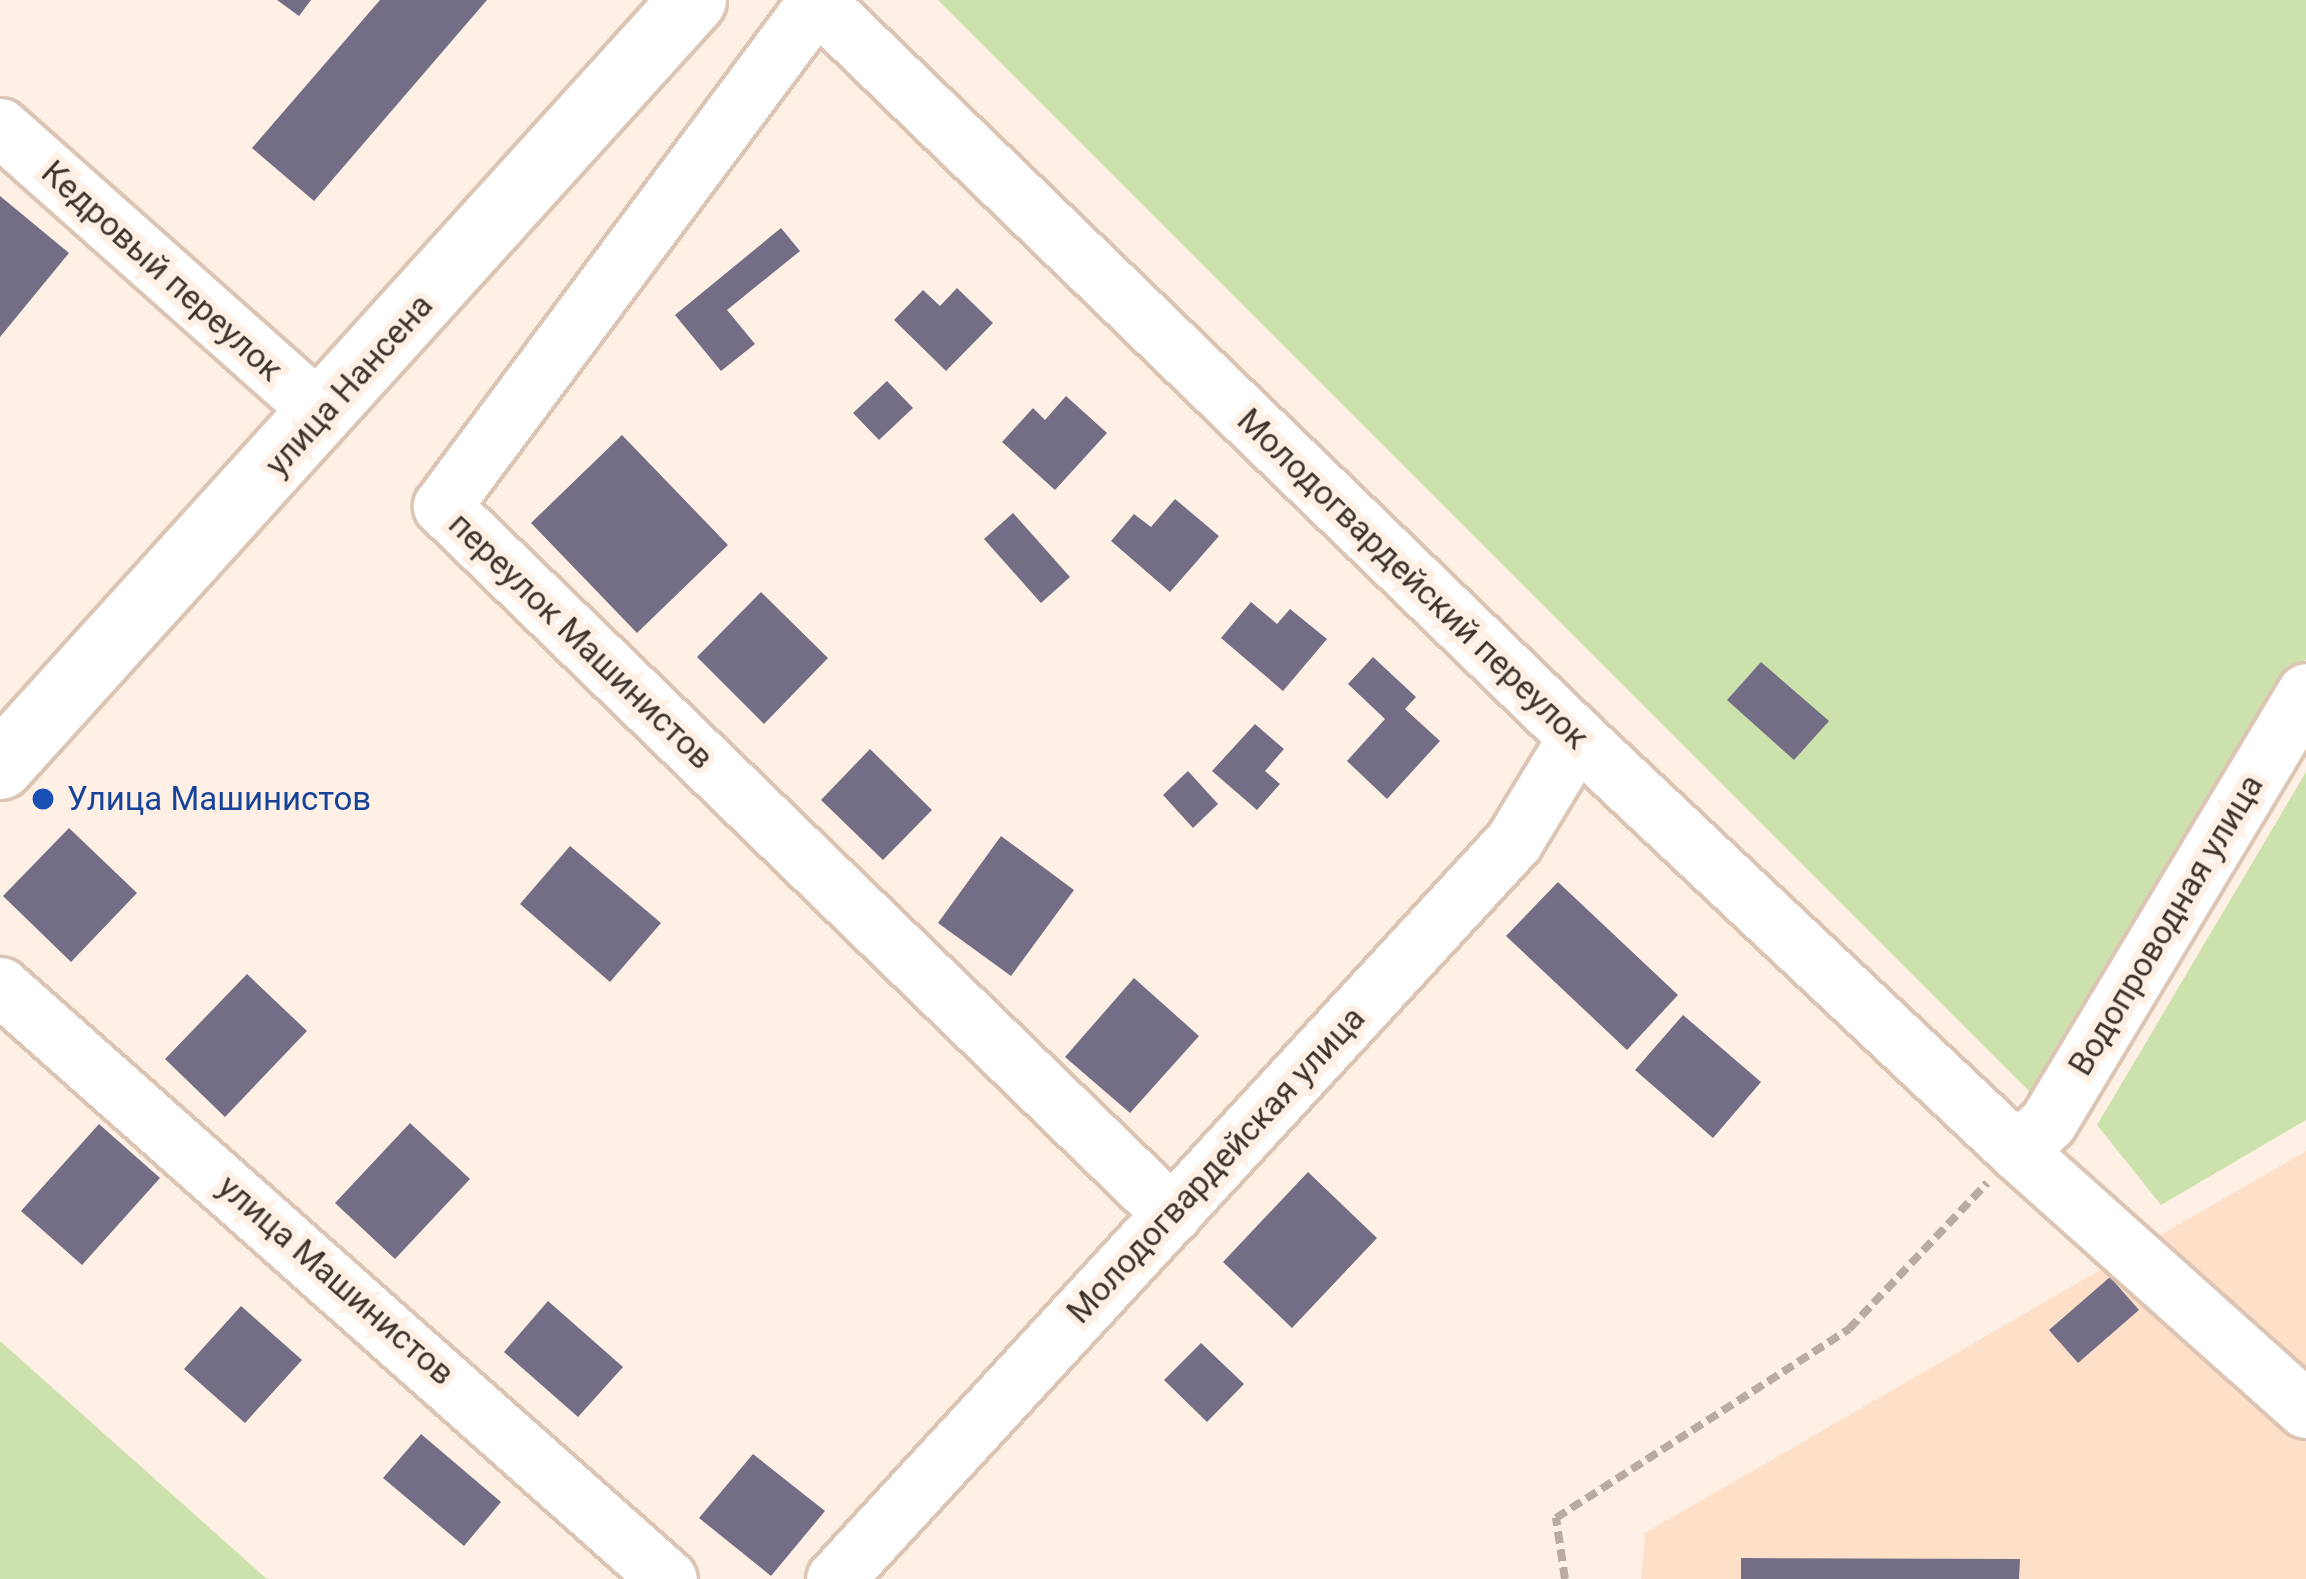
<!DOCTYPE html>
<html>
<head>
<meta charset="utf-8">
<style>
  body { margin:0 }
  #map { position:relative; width:2306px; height:1579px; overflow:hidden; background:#fef0e5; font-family:Roboto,sans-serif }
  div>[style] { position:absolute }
  .built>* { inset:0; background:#fee0c9 }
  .green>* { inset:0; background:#cde1ac }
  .building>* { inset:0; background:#736e85 }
  .path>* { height:8px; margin-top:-4px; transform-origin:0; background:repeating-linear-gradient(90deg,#b8aca2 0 12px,transparent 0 18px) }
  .roads { filter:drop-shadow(3px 0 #dcc5b4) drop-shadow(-3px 0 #dcc5b4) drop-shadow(0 3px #dcc5b4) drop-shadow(0 -3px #dcc5b4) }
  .minor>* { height:57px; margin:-28.5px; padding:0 28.5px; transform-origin:28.5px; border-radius:28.5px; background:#fff }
  .major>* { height:66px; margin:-33px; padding:0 33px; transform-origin:33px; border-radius:33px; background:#fff }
  .dots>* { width:33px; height:33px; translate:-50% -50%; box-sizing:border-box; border:6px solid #fef0e5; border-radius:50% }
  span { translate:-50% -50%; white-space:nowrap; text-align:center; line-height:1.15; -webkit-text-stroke:12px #fef0e5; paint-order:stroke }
  .street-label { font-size:33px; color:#3d342d }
  .transit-label { font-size:33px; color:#164399 }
  .left { translate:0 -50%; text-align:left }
</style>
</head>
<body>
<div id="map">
  <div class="built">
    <i style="clip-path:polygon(2306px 1151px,2306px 1579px,1641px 1579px,1645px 1533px)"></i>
  </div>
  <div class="green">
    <i style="clip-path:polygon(938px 0,2306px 0,2306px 659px,2044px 1106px)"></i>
    <i style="clip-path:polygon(2306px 772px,2306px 1120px,2161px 1205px,2097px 1125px)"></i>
    <i style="clip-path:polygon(0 1341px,267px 1579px,0 1579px)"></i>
  </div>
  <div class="building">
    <i style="clip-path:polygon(277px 0,311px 0,299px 16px)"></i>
    <i style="clip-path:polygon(380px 0,487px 0,314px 201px,252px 148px)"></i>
    <i style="clip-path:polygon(0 196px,69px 253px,0 337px)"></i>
    <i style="clip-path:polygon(781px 228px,800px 251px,727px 310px,755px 344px,721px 371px,675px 315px)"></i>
    <i style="clip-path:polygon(957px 288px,993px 323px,946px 371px,894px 320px,923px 290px,940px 306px)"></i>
    <i style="clip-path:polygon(887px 381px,913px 408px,879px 440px,853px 413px)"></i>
    <i style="clip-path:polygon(1066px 396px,1107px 433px,1055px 490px,1002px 442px,1033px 408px,1045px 420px)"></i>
    <i style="clip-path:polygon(622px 435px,728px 545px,637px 633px,531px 523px)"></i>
    <i style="clip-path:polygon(1175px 499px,1219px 536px,1170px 592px,1111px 541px,1134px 514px,1151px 527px)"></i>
    <i style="clip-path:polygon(1013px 513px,1070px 577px,1041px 603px,984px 539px)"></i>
    <i style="clip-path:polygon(761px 592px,828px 658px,764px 724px,697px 657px)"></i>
    <i style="clip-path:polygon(1251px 602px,1277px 624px,1290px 609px,1327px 639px,1283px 691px,1221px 638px)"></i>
    <i style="clip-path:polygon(1373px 657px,1416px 697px,1405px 709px,1440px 741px,1387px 799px,1347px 761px,1385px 719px,1348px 684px)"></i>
    <i style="clip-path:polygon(1761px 662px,1829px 721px,1794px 760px,1727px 700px)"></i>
    <i style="clip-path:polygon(1255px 724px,1284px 749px,1265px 771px,1280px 784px,1257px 810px,1212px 771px)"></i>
    <i style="clip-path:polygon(870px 749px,932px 810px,883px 860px,821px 800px)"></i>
    <i style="clip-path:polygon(1188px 771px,1218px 804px,1193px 828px,1163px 795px)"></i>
    <i style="clip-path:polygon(69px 828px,137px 893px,71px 962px,3px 896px)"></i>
    <i style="clip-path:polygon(1001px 836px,1074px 890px,1011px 976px,938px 923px)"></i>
    <i style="clip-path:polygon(570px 846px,661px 923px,610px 982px,520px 904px)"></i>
    <i style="clip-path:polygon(1558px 882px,1678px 995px,1627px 1050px,1506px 936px)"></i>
    <i style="clip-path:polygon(247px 974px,307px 1031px,225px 1117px,165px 1059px)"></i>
    <i style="clip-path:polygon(1134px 978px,1199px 1036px,1130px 1113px,1065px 1057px)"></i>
    <i style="clip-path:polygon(1683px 1015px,1761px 1082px,1713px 1138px,1635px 1070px)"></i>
    <i style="clip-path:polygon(410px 1123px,470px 1179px,395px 1259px,335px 1203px)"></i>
    <i style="clip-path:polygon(99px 1124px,160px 1178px,82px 1265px,21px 1211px)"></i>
    <i style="clip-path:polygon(1308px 1172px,1377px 1238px,1292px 1328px,1223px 1262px)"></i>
    <i style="clip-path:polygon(2110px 1277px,2139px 1310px,2078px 1363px,2049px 1330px)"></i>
    <i style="clip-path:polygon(548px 1301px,623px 1367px,578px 1417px,504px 1352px)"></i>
    <i style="clip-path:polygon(241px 1306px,302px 1360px,245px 1423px,184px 1369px)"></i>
    <i style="clip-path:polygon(1201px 1343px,1244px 1384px,1207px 1422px,1164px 1380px)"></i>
    <i style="clip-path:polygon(421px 1434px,501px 1502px,464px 1546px,383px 1478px)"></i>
    <i style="clip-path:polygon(753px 1454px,825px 1511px,771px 1576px,699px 1518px)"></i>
    <i style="clip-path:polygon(1741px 1558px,2020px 1559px,2019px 1579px,1741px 1579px)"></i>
  </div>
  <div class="path">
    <i style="left:1565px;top:1579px;width:62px;rotate:-98.4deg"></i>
    <i style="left:1556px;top:1518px;width:349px;rotate:-32.8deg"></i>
    <i style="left:1849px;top:1329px;width:201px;rotate:-46.6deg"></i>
  </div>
  <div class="roads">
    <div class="minor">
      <i style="left:815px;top:0;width:1060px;rotate:44.04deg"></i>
      <i style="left:1577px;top:737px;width:604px;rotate:43.26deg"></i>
      <i style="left:2017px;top:1151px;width:387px;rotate:41.8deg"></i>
      <i style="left:817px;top:1px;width:629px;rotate:126.6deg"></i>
      <i style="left:442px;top:506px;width:1017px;rotate:44.12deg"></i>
      <i style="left:0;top:127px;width:432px;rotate:41.6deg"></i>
      <i style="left:0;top:986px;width:893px;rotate:41.6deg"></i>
      <i style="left:2017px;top:1151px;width:42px;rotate:-43.1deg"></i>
      <i style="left:2048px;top:1122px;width:501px;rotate:-59.04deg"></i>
      <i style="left:835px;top:1579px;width:1003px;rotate:-47.38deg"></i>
      <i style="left:1514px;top:841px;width:122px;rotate:-58.8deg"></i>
    </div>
    <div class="major">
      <i style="left:0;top:766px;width:1033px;rotate:-47.86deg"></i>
    </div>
  </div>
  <div class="dots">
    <i style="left:43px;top:799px;background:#1a4fb4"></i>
  </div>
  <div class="street-label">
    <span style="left:162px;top:271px;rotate:42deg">Кедровый переулок</span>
    <span style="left:349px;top:385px;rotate:-48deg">улица Нансена</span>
    <span style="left:1413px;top:579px;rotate:44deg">Молодогвардейский переулок</span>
    <span style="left:581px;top:641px;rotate:44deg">переулок Машинистов</span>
    <span style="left:2166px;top:925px;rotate:-59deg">Водопроводная улица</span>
    <span style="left:1216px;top:1165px;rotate:-47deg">Молодогвардейская улица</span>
    <span style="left:336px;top:1280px;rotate:41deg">улица Машинистов</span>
  </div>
  <div class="transit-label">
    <span class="left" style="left:67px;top:799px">Улица Машинистов</span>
  </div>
</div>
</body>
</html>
